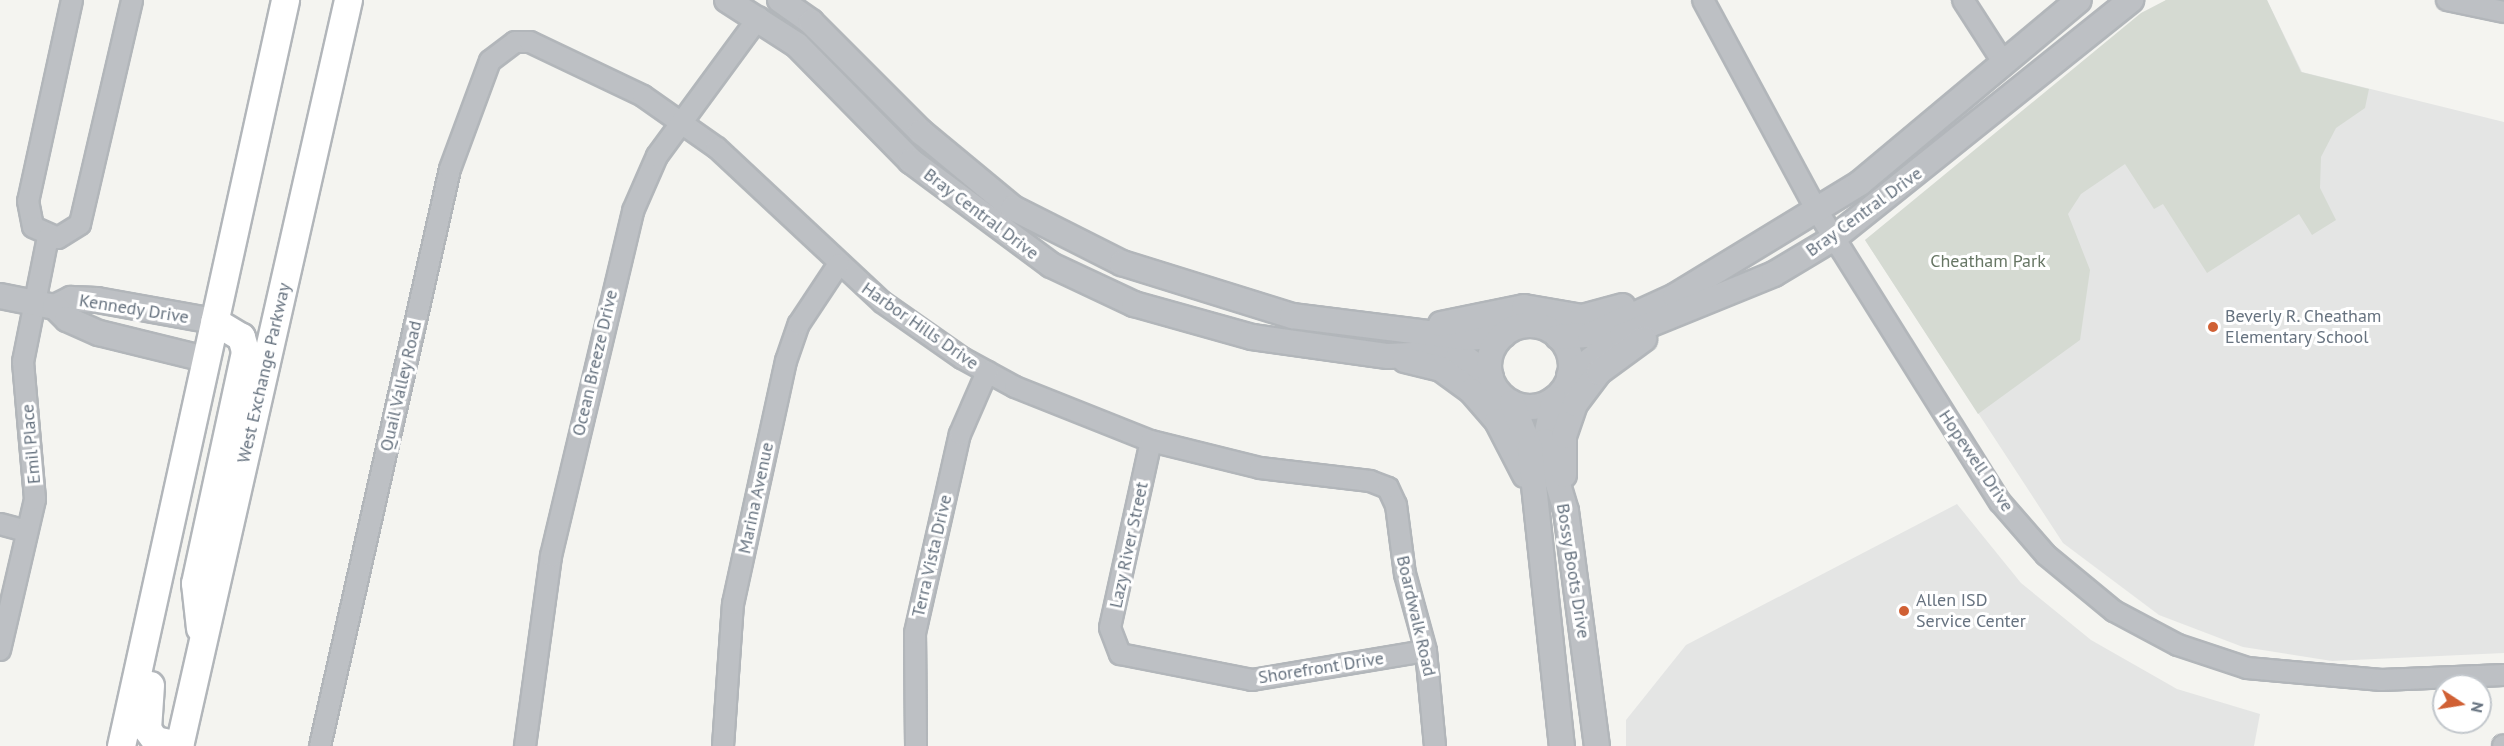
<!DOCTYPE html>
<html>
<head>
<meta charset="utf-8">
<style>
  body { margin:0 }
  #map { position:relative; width:2504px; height:746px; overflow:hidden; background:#f4f4f0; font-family:"PT Sans",sans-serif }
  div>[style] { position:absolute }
  .built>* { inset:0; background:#e4e5e4 }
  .green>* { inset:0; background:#d5dad2 }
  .roads { filter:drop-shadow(2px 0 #b2b6ba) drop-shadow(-2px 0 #b2b6ba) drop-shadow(0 2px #b2b6ba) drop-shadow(0 -2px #b2b6ba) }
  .minor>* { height:20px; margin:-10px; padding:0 10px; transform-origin:10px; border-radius:10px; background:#bdc0c4 }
  .tertiary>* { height:24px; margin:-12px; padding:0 12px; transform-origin:12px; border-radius:12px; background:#bdc0c4 }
  .tertiary>.ring { margin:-12px; padding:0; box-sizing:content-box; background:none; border:24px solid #bdc0c4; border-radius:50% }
  .secondary>* { height:27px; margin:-13.5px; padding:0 13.5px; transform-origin:13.5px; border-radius:13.5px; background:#fff }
  .dots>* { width:16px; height:16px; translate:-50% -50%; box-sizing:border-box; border:3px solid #fff; border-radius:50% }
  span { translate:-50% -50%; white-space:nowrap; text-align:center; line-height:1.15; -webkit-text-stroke:6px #fff; paint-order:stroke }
  .street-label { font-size:18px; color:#66727f }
  .park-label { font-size:18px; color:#677664 }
  .poi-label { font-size:18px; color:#66727f }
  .left { translate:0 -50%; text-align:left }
  .north { position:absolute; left:2432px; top:674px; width:60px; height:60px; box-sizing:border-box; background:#fff; border:2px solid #c2c7cc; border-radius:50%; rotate:102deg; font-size:16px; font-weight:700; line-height:24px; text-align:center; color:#66727f }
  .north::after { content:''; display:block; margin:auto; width:21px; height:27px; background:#d06034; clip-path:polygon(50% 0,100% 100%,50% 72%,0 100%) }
</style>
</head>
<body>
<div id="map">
  <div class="built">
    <i style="clip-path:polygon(2166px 0,2267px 0,2302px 72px,2504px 122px,2504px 653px,2332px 661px,2243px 647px,2159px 615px,2063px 543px,1865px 240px)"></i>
    <i style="clip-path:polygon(1957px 504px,2021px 583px,2091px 640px,2177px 689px,2260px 714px,2254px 746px,1626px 746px,1626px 720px,1686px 645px)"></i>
  </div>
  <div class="green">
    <i style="clip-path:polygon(2166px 0,2267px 0,2301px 72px,2369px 89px,2365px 108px,2336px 128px,2321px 157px,2320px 188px,2336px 220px,2312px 235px,2299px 214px,2207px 273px,2163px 204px,2154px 209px,2125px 164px,2081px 194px,2068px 214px,2090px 270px,2080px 340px,1978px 414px,1865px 240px,2141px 13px)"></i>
  </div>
  <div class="roads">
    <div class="minor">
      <i style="left:72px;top:0;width:206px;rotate:102.3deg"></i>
      <i style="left:28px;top:201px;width:26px;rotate:79deg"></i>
      <i style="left:33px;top:227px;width:27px;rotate:24deg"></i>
      <i style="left:58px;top:238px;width:26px;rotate:-32deg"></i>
      <i style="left:80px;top:224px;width:230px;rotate:-76.9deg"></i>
      <i style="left:1703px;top:0;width:238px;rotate:61.6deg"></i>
      <i style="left:1816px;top:209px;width:346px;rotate:57.9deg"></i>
      <i style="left:2000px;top:502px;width:70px;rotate:49deg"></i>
      <i style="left:2046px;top:555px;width:88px;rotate:39.5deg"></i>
      <i style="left:2114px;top:611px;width:72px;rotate:28deg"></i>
      <i style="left:2178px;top:645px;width:73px;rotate:18.4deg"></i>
      <i style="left:2247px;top:668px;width:135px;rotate:5.1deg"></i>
      <i style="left:2381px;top:680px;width:123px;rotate:-2.3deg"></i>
      <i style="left:1963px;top:0;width:74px;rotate:57.2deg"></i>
      <i style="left:2447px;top:0;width:58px;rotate:11.9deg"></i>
      <i style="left:1151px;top:441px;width:191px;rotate:102.4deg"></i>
      <i style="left:1110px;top:628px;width:28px;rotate:69deg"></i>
      <i style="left:1120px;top:654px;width:135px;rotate:11.1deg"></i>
      <i style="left:1252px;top:680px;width:176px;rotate:-9.5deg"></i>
      <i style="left:0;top:524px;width:28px;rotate:15deg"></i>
      <i style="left:0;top:650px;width:155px;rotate:-76.9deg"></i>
      <i style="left:35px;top:499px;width:138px;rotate:-95deg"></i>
      <i style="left:23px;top:362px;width:127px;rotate:-78.7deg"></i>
      <i style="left:320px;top:746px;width:591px;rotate:-77.3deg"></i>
      <i style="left:450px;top:169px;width:115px;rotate:-69.7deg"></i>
      <i style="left:490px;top:61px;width:31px;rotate:-37deg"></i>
      <i style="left:515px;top:42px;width:15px"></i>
      <i style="left:530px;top:42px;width:125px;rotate:25.5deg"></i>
      <i style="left:643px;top:96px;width:90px;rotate:35.1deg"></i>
      <i style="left:717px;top:148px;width:226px;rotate:43deg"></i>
      <i style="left:882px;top:302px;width:98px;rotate:35deg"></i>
      <i style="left:962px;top:358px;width:60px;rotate:28.7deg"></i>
      <i style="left:1015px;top:387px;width:146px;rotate:21.7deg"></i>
      <i style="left:1151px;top:441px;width:112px;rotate:13.9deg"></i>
      <i style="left:1260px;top:468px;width:111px;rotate:6.7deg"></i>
      <i style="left:1370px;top:481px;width:19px;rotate:21deg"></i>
      <i style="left:1388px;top:488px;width:19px;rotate:65deg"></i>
      <i style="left:1396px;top:505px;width:70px;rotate:82.6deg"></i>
      <i style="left:1405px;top:574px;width:80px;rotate:74.7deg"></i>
      <i style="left:1426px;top:651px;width:95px;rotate:84.6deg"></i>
      <i style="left:525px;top:746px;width:192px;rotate:-82.2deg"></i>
      <i style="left:551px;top:556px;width:355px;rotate:-76.6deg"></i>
      <i style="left:633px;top:211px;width:60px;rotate:-66.4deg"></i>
      <i style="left:657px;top:156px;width:172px;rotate:-53.7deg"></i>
      <i style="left:723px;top:746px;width:142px;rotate:-86deg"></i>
      <i style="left:733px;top:604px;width:249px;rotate:-77.7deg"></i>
      <i style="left:786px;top:361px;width:39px;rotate:-71deg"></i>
      <i style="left:799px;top:324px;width:71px;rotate:-56.5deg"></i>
      <i style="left:916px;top:746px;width:113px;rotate:-90.5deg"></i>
      <i style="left:915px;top:633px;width:204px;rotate:-77.3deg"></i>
      <i style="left:960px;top:434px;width:68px;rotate:-66.5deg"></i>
      <i style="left:2503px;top:746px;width:1px;rotate:-45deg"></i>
    </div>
    <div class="tertiary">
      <i style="left:727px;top:0;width:83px;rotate:32.7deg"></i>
      <i style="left:797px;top:45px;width:163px;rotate:45.5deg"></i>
      <i style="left:911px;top:161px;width:174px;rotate:36.6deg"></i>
      <i style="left:1051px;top:265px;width:92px;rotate:25.2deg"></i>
      <i style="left:1134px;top:304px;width:123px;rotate:15.6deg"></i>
      <i style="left:1252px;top:337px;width:137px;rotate:8deg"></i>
      <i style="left:1388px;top:356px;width:71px;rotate:-2.4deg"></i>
      <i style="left:1459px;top:353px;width:40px;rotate:37deg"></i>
      <i style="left:780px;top:0;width:38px;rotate:35deg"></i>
      <i style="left:811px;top:22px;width:156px;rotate:45deg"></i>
      <i style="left:921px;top:132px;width:119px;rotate:39.6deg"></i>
      <i style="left:1013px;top:208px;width:122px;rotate:26.8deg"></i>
      <i style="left:1122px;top:263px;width:178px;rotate:17.3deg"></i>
      <i style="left:1292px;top:316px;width:177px;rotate:7.1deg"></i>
      <i style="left:1468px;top:338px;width:36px;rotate:-5deg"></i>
      <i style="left:0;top:296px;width:56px;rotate:11.3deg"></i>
      <i style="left:55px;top:307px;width:18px;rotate:-27deg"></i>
      <i style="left:71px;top:299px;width:26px;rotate:2deg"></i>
      <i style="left:97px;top:300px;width:119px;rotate:10.2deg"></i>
      <i style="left:55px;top:307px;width:17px;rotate:45deg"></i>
      <i style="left:67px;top:319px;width:35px;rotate:24deg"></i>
      <i style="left:99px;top:333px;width:109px;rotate:13.8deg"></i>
      <i style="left:1441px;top:324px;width:85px;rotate:-11.6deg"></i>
      <i style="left:1524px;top:307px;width:59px;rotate:9.8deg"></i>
      <i style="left:1582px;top:317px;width:42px;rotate:-15deg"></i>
      <i class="ring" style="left:1489px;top:325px;width:58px;height:58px"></i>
      <i style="left:1558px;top:337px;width:32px;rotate:-4deg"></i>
      <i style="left:1590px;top:335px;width:94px;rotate:-24.6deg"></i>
      <i style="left:1675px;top:296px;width:217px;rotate:-31.4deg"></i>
      <i style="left:1860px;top:183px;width:285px;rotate:-39.9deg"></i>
      <i style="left:1405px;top:360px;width:37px;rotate:14deg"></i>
      <i style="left:1441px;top:369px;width:37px;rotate:36deg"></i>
      <i style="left:1471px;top:391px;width:40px;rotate:49deg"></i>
      <i style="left:1497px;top:421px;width:61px;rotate:62.6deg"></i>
      <i style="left:1569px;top:376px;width:66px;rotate:-37deg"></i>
      <i style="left:1622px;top:336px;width:164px;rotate:-22.2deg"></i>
      <i style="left:1774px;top:274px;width:70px;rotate:-31deg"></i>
      <i style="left:1834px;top:238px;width:381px;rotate:-38.7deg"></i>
      <i style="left:1554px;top:399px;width:43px;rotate:102.1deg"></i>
      <i style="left:1545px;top:441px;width:73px;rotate:73.3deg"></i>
      <i style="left:1566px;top:511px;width:237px;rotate:82.5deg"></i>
      <i style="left:1512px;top:403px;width:48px;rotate:68.2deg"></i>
      <i style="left:1530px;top:448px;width:300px;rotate:83.9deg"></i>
      <i style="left:1564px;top:475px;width:39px;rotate:-90deg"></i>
      <i style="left:1564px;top:436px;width:34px;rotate:-71deg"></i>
      <i style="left:1575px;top:404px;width:40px;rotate:-53deg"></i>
      <i style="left:1599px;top:372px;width:56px;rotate:-36.3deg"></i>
    </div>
    <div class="secondary">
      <i style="left:200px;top:628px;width:45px;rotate:-96.3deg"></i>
      <i style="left:195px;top:583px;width:237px;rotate:-77.8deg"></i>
      <i style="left:245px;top:351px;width:15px;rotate:-106deg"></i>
      <i style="left:241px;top:337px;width:31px;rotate:-149deg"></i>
      <i style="left:150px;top:685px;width:44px;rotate:93.9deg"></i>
      <i style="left:147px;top:729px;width:14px;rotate:54deg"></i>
      <i style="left:155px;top:740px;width:25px;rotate:12deg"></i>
      <i style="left:121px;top:746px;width:764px;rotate:-77.6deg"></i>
      <i style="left:179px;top:746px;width:765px;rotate:-77.24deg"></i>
    </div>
  </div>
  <div class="dots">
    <i style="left:2213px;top:327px;background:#d06034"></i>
    <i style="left:1904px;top:611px;background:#d06034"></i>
  </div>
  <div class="street-label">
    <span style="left:1864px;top:212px;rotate:-36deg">Bray Central Drive</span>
    <span style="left:981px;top:214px;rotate:37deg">Bray Central Drive</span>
    <span style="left:134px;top:309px;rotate:9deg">Kennedy Drive</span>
    <span style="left:920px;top:326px;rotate:35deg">Harbor Hills Drive</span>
    <span style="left:595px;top:363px;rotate:-77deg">Ocean Breeze Drive</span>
    <span style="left:264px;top:373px;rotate:-77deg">West Exchange Parkway</span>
    <span style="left:401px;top:386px;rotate:-77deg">Quail Valley Road</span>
    <span style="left:31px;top:444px;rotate:-95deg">Emil Place</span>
    <span style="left:1976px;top:461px;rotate:56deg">Hopewell Drive</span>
    <span style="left:756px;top:498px;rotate:-78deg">Marina Avenue</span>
    <span style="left:1129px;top:545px;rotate:-78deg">Lazy River Street</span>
    <span style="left:932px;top:556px;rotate:-77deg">Terra Vista Drive</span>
    <span style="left:1573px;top:571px;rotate:81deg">Bossy Boots Drive</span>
    <span style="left:1416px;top:616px;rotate:77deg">Boardwalk Road</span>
    <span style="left:1321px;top:668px;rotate:-9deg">Shorefront Drive</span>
  </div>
  <div class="park-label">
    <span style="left:1988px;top:261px">Cheatham Park</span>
  </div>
  <div class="poi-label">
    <span class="left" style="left:2225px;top:327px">Beverly R. Cheatham<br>Elementary School</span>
    <span class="left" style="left:1916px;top:611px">Allen ISD<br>Service Center</span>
  </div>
  <div class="north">N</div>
</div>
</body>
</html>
